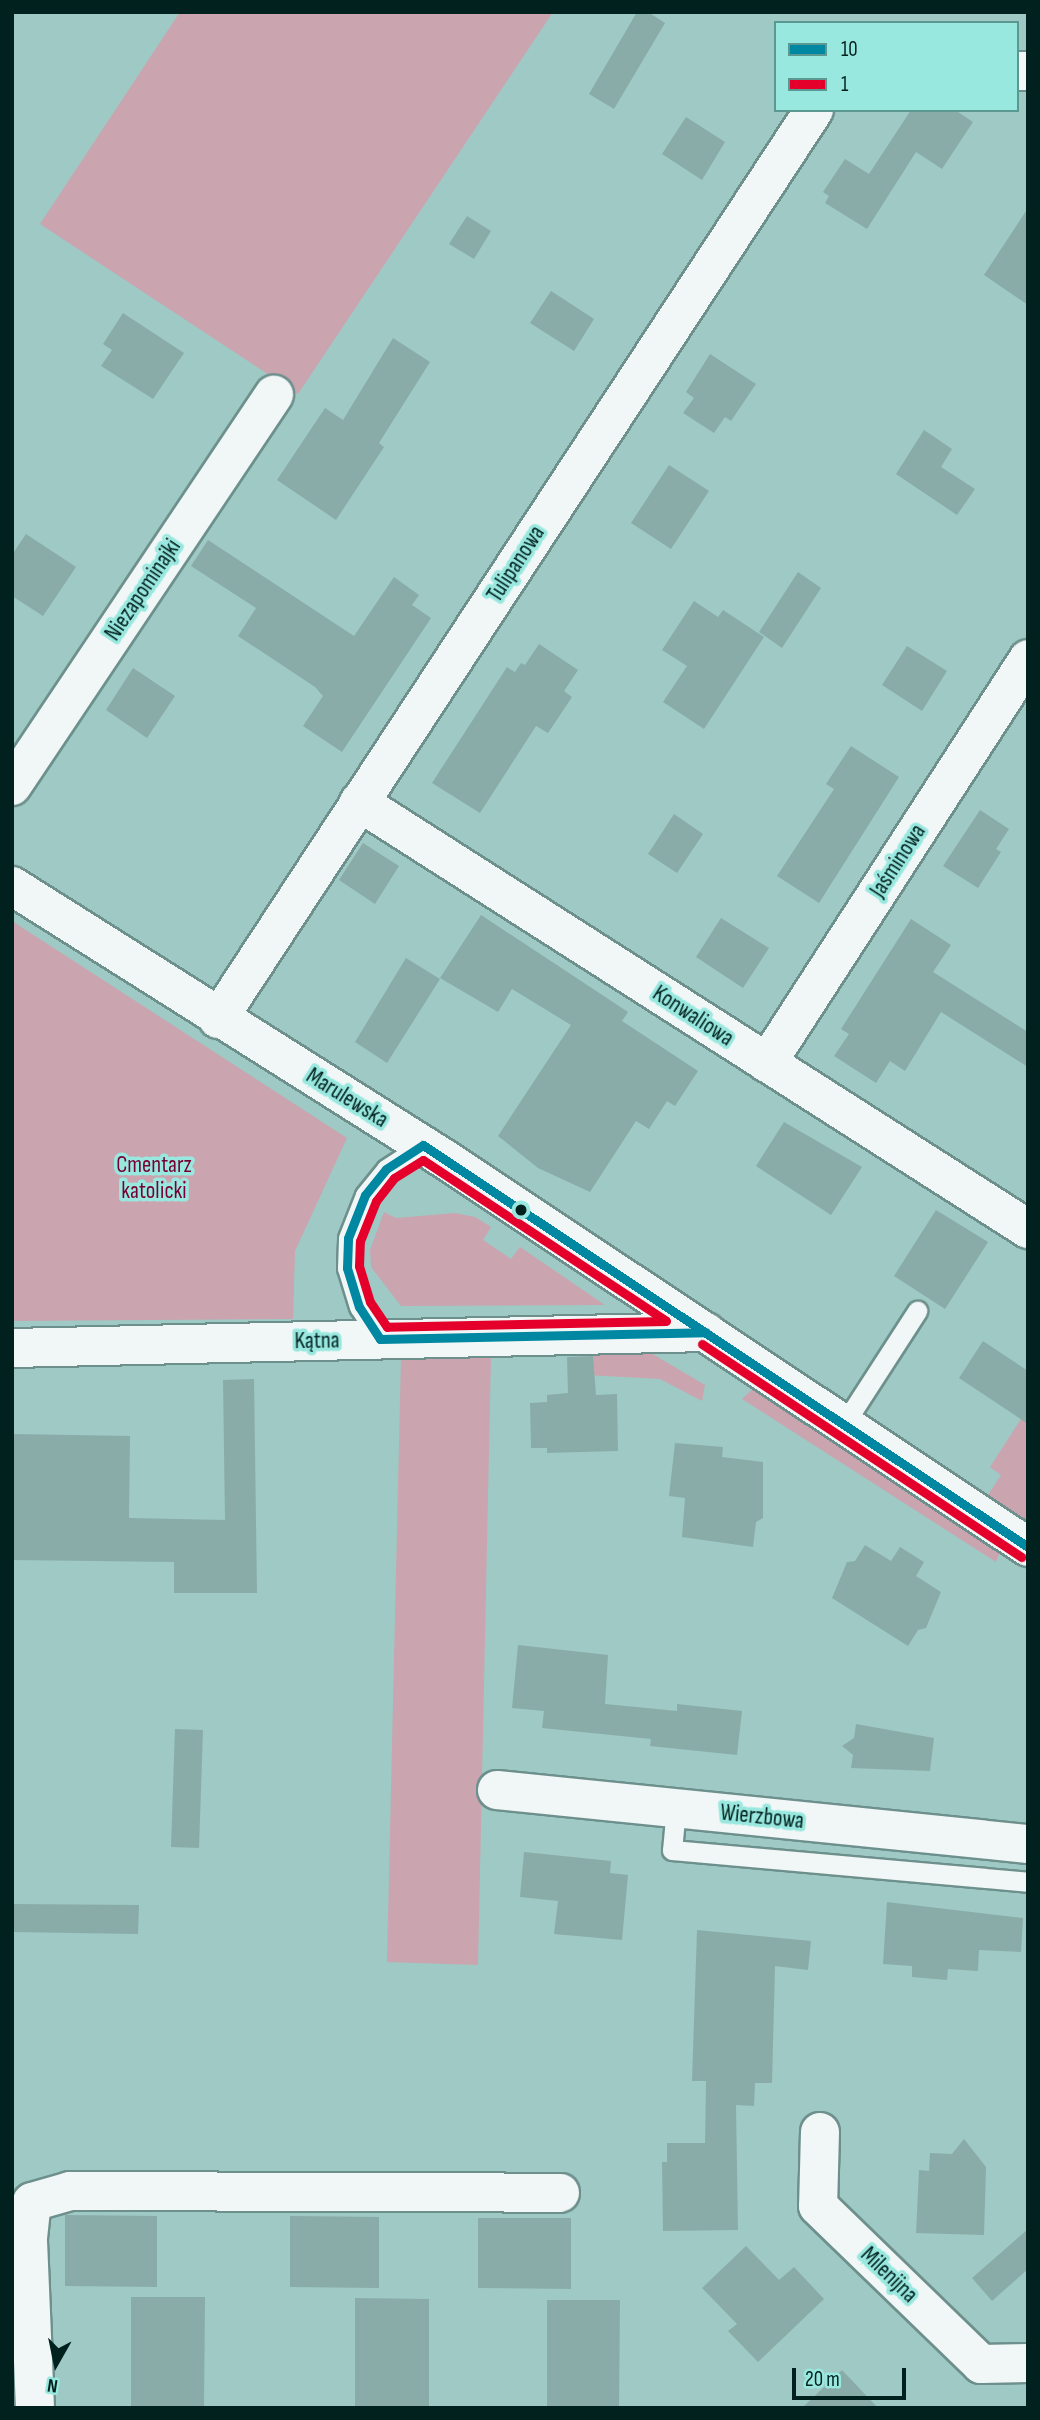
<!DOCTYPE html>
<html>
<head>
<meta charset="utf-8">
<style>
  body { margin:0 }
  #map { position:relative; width:1040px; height:2420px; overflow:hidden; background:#9ec9c4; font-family:"Sofia Sans Condensed",sans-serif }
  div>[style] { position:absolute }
  .green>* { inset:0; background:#caa4af }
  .building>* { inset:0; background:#8aaca8 }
  .roads { filter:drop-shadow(2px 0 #6e908d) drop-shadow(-2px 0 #6e908d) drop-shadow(0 2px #6e908d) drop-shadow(0 -2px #6e908d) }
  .service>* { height:19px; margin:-9.5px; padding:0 9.5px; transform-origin:9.5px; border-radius:9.5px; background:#f0f7f6 }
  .minor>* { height:38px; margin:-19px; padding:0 19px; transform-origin:19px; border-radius:19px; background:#f0f7f6 }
  .tertiary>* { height:38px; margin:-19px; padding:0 19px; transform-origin:19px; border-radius:19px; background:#f0f7f6 }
  .bus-1>* { height:9px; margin:-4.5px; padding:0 4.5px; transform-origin:4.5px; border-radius:4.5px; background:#0087a2 }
  .bus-2>* { height:9px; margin:-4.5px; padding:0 4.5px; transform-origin:4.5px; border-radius:4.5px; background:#e4002b }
  .dots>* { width:19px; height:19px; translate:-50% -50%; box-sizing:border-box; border:4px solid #99e8df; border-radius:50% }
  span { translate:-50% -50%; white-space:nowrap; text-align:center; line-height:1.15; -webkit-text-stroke:7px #99e8df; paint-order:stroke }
  .street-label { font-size:23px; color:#00211e }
  .park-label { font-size:23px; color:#760031 }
  .frame { position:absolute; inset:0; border:14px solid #00211e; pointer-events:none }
  .legend { position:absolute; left:774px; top:21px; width:245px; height:91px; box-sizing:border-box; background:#99e8df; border:2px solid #5c9892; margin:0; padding:9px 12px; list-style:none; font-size:21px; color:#00211e }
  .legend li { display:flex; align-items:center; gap:14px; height:35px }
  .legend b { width:35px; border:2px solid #5c9892 }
  .north { position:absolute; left:21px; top:2329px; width:70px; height:70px; -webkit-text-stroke:5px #99e8df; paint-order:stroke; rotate:189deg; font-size:19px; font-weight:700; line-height:28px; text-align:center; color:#00211e }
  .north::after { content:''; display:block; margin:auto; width:24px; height:32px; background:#00211e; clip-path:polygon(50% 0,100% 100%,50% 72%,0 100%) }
  .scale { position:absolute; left:792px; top:2368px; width:114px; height:32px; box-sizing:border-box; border:4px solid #00211e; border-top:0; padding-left:9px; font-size:21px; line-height:24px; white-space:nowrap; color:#00211e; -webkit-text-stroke:5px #99e8df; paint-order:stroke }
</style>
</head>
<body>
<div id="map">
  <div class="green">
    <i style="clip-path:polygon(180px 12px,553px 12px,298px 394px,40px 224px)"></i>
    <i style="clip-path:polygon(12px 921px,347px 1138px,295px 1251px,293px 1319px,12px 1321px)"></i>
    <i style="clip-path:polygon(384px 1212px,396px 1218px,455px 1213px,475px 1217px,491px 1227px,483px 1240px,511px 1259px,520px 1247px,605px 1305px,401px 1306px,371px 1267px,370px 1250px)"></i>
    <i style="clip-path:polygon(590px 1353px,651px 1353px,705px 1385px,702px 1401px,660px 1379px,587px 1375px)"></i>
    <i style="clip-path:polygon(491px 1355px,478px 1965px,387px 1962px,401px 1357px)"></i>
    <i style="clip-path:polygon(755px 1387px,1001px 1548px,996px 1562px,742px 1399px)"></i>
    <i style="clip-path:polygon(1028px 1408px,1028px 1525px,986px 1498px,1001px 1475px,990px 1467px)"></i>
  </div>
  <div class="building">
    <i style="clip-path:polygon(637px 12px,648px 12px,665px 23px,614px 109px,589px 94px)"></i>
    <i style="clip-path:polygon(911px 110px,955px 110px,973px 122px,942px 169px,916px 152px,867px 229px,825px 203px,829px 196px,823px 192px,845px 159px,869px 174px)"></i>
    <i style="clip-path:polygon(686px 117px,725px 142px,702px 180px,662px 154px)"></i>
    <i style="clip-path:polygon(1028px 208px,1028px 305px,984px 275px)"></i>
    <i style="clip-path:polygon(467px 216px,491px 231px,474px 259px,449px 244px)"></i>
    <i style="clip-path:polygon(551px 291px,594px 319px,574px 351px,530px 323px)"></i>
    <i style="clip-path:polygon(123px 313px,184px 353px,153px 399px,101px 366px,112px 350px,103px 344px)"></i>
    <i style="clip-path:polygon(393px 338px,430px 362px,379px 443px,384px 447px,336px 520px,277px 480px,325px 408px,343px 420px)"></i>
    <i style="clip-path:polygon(710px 354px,756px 384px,731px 421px,725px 417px,714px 433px,683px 413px,694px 398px,686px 392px)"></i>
    <i style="clip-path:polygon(924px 430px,952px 449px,941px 467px,975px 489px,957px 515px,896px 474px)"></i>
    <i style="clip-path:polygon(669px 465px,709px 491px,671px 549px,631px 523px)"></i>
    <i style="clip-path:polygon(26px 534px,76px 567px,43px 616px,12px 596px,12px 555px)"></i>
    <i style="clip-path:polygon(208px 540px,354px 636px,394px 577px,419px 595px,412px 605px,431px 618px,342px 752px,303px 726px,323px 696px,315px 687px,238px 636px,256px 608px,191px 566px)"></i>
    <i style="clip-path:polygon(798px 572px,821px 588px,782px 648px,759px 632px)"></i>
    <i style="clip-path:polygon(694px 601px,718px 617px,723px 610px,764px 637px,704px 729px,663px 702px,687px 666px,662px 650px)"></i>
    <i style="clip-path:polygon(539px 644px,578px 670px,564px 691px,572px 697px,548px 733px,536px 726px,480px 813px,432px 783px,507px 667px,515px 672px,521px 663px,525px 665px)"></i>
    <i style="clip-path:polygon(907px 646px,947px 671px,922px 711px,882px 685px)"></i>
    <i style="clip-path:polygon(133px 668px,175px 696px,147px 738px,106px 710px)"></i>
    <i style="clip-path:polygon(851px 746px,899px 777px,819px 903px,777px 876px,834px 789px,826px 784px)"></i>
    <i style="clip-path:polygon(980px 810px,1009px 829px,996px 849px,1001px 852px,978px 888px,943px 866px)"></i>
    <i style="clip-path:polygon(674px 814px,703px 834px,677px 873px,648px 854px)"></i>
    <i style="clip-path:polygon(363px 843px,399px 866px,375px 904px,339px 880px)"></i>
    <i style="clip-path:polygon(481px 915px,628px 1012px,622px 1021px,698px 1071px,675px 1106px,667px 1101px,649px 1129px,636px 1121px,590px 1192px,538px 1168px,498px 1136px,571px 1025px,512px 989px,498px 1012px,440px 978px)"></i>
    <i style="clip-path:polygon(721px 918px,769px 948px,743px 988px,696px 957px)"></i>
    <i style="clip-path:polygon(911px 919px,951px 945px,933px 972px,1028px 1032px,1028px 1067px,941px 1012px,905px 1071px,890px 1061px,876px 1083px,834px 1056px,849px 1034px,841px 1029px)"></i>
    <i style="clip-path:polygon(406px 958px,440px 979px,387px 1063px,355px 1042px)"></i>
    <i style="clip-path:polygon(784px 1122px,862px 1167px,831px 1215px,756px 1166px)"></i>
    <i style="clip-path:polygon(936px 1210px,988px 1242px,945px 1309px,894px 1276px)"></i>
    <i style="clip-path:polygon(983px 1341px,1028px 1371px,1028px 1424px,959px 1378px)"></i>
    <i style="clip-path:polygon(593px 1356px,596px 1395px,617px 1394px,618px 1451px,547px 1453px,547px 1448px,531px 1448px,530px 1403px,547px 1402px,547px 1395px,568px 1393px,567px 1357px)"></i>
    <i style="clip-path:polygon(254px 1379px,257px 1593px,174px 1593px,174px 1562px,12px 1560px,12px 1434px,130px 1436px,129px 1518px,225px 1520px,223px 1380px)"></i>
    <i style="clip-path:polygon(675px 1443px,723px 1447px,722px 1457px,763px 1462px,763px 1518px,756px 1522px,753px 1547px,682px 1537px,685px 1498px,669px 1496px)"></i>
    <i style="clip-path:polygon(865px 1545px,891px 1561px,900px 1547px,924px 1562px,916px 1576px,941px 1592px,926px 1628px,918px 1630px,908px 1646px,832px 1598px,847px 1562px,855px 1561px)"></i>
    <i style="clip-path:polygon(518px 1645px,608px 1655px,605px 1704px,677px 1711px,677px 1704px,742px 1711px,737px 1755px,650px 1746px,651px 1739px,542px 1728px,544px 1711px,512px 1708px)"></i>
    <i style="clip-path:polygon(856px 1724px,934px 1738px,930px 1771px,851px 1768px,853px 1755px,842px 1746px,854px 1738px)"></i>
    <i style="clip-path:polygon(175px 1729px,203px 1730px,199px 1848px,171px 1847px)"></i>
    <i style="clip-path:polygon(524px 1852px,611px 1861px,610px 1873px,628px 1875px,622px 1940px,554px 1934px,558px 1901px,520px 1897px)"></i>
    <i style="clip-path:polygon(887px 1902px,1023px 1918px,1021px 1952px,979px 1950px,978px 1971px,948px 1969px,947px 1980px,912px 1977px,912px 1966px,883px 1964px)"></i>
    <i style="clip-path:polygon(12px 1904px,139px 1905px,138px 1934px,12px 1932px)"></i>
    <i style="clip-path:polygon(697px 1930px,811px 1941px,808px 1970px,775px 1966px,772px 2083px,755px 2083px,754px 2106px,736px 2105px,738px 2230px,663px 2231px,662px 2162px,667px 2162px,667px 2143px,705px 2143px,706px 2081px,692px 2081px)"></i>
    <i style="clip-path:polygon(964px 2139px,986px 2167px,984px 2235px,916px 2233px,919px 2170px,929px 2171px,930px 2153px,952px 2154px)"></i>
    <i style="clip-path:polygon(65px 2215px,157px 2216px,157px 2287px,65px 2286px)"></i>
    <i style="clip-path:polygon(290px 2216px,379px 2217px,379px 2288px,290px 2287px)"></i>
    <i style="clip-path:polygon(478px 2218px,571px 2218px,571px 2289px,478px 2288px)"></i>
    <i style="clip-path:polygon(1028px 2229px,1028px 2269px,992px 2301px,972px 2278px)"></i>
    <i style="clip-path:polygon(746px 2246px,779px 2280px,794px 2267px,824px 2299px,758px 2362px,728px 2331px,737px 2324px,702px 2288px)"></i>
    <i style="clip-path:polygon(131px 2297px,205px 2297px,204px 2408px,131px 2408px)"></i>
    <i style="clip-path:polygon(355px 2298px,429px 2299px,429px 2408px,355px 2408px)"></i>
    <i style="clip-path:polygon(547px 2300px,620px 2300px,619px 2408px,547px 2408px)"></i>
    <i style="clip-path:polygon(842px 2370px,878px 2408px,802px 2408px)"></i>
  </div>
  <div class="roads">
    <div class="service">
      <i style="left:380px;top:1339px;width:38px;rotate:-123deg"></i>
      <i style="left:359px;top:1307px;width:41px;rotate:-107.1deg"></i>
      <i style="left:347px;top:1268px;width:30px;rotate:-88deg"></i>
      <i style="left:348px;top:1238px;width:46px;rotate:-68.4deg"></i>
      <i style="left:365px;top:1195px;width:33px;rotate:-51deg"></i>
      <i style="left:386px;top:1169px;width:44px;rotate:-33deg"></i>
      <i style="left:844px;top:1424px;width:135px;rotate:-57.1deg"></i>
      <i style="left:676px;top:1808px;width:42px;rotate:95.4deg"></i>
      <i style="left:672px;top:1850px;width:357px;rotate:5.1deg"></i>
    </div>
    <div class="minor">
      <i style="left:1017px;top:71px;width:11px"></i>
      <i style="left:12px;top:786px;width:471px;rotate:-56.2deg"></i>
      <i style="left:359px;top:802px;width:794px;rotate:32.55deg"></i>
      <i style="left:218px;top:1019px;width:1087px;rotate:-56.75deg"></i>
      <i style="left:767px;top:1063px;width:481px;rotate:-57.1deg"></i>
      <i style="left:12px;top:1348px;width:694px;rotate:-1.32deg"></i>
      <i style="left:497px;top:1790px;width:534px;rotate:5.81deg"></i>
      <i style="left:820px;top:2132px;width:74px;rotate:91.5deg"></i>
      <i style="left:818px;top:2206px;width:227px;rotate:44.1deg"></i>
      <i style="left:981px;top:2364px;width:47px;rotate:-1.2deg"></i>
      <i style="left:35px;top:2408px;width:170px;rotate:-92.4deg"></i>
      <i style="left:28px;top:2238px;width:36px;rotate:-84deg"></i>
      <i style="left:32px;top:2202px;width:40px;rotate:-16deg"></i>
      <i style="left:70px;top:2191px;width:490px;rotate:0.2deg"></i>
    </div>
    <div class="tertiary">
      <i style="left:12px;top:886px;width:506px;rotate:32.25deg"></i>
      <i style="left:440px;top:1156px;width:706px;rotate:33.62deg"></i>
    </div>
  </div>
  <div class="bus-1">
    <i style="left:423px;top:1145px;width:726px;rotate:33.6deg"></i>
    <i style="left:380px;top:1339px;width:326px;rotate:-1.2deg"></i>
    <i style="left:380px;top:1339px;width:38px;rotate:-123deg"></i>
    <i style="left:359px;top:1307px;width:41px;rotate:-107.1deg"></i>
    <i style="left:347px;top:1268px;width:30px;rotate:-88deg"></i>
    <i style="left:348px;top:1238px;width:46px;rotate:-68.4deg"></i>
    <i style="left:365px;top:1195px;width:33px;rotate:-51deg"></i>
    <i style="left:386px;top:1169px;width:44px;rotate:-33deg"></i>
  </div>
  <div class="bus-2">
    <i style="left:423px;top:1160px;width:291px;rotate:33.5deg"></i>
    <i style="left:666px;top:1321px;width:279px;rotate:178.8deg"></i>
    <i style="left:387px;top:1327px;width:30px;rotate:-124deg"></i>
    <i style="left:370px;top:1302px;width:38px;rotate:-107deg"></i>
    <i style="left:359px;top:1266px;width:25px;rotate:-88deg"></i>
    <i style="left:360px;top:1241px;width:43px;rotate:-68.2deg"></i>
    <i style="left:376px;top:1201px;width:29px;rotate:-52deg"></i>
    <i style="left:394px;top:1178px;width:34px;rotate:-32deg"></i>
    <i style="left:702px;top:1344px;width:384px;rotate:33.7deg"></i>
  </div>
  <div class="dots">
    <i style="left:521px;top:1210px;background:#00211e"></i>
  </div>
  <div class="street-label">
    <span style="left:516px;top:564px;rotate:-57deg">Tulipanowa</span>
    <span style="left:143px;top:590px;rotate:-56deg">Niezapominajki</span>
    <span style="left:898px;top:861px;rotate:-57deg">Jaśminowa</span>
    <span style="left:693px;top:1016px;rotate:33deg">Konwaliowa</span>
    <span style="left:347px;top:1098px;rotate:32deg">Marulewska</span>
    <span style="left:317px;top:1341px;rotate:-1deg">Kątna</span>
    <span style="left:762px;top:1817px;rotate:6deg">Wierzbowa</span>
    <span style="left:889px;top:2275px;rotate:44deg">Milenijna</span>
  </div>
  <div class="park-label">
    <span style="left:154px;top:1178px">Cmentarz<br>katolicki</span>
  </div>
  <div class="frame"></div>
  <ul class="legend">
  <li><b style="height:9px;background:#0087a2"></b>10</li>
  <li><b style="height:9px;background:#e4002b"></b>1</li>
  </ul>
  <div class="north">N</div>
  <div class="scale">20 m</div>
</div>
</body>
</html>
